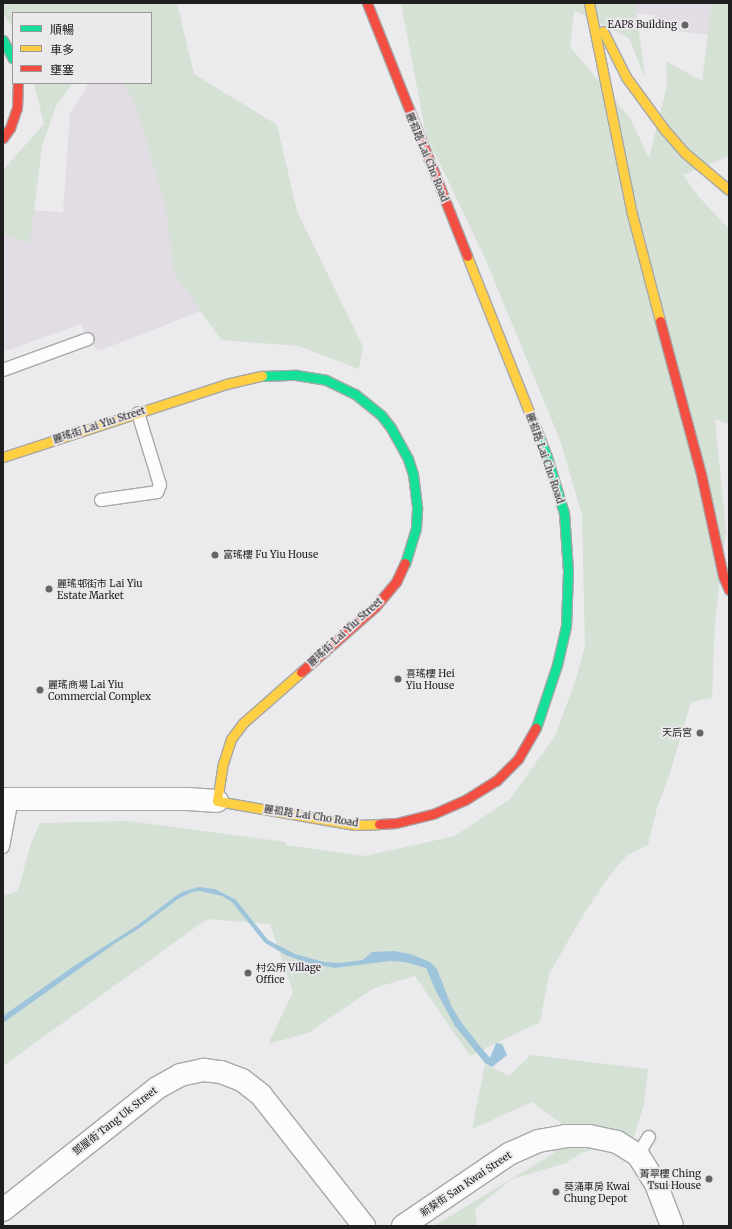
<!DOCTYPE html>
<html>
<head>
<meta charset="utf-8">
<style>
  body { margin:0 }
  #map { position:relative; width:732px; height:1229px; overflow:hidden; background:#ebeaec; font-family:Merriweather,"Noto Sans TC",serif }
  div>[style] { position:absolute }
  .built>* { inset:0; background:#e2dde4 }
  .green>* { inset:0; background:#d4e1d4 }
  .water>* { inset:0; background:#9ec4db }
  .roads { filter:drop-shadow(1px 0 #a8a7a9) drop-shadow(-1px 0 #a8a7a9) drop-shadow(0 1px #a8a7a9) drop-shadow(0 -1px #a8a7a9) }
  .lane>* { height:12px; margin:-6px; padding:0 6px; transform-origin:6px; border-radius:6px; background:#fcfcfc }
  .street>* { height:22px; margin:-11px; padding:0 11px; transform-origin:11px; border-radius:11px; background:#fcfcfc }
  .fast>* { height:9px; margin:-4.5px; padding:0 4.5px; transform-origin:4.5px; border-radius:4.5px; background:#16e098 }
  .slow>* { height:9px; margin:-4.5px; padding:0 4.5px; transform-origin:4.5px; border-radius:4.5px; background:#ffcf43 }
  .jam>* { height:9px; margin:-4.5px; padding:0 4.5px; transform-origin:4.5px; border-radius:4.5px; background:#f24e42 }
  .dots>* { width:11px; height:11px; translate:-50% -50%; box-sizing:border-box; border:2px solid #ece9ed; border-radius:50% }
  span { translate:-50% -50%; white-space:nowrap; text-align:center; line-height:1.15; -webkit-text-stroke:3.5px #ece9ed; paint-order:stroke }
  .poi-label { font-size:10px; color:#201f20 }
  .right { translate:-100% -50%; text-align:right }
  .left { translate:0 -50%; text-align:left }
  .street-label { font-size:10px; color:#201f20 }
  .frame { position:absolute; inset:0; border:4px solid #201f20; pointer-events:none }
  .legend { position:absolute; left:12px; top:12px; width:140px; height:72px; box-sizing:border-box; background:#ece9ed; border:1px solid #9a989b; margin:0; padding:5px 7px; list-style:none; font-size:12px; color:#201f20 }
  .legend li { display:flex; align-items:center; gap:8px; height:20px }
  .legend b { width:20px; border:1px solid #9a989b }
</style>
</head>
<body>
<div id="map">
  <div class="built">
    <i style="clip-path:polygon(620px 3px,712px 3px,708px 35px,653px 28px,655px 15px,624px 12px)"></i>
    <i style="clip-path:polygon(89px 83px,150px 83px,215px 306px,98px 351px,88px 339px,81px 324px,3px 352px,3px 209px,63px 212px,70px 114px)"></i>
  </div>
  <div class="green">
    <i style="clip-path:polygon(3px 3px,177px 3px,194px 74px,277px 125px,297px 211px,363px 347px,359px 369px,299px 346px,221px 340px,174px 273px,165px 204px,134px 100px,123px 83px,151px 83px,151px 13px,13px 13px,13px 28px,3px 13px)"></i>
    <i style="clip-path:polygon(401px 3px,635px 3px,645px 78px,629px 38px,574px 10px,570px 47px,630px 118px,649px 158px,667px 86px,666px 61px,702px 81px,712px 3px,729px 3px,729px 156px,683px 175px,699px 197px,729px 229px,729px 424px,715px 419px,726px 530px,715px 621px,712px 698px,691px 702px,669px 776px,657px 808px,648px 845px,627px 855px,609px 876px,583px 915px,549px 974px,540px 1022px,470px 1056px,415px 976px,374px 988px,308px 1033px,268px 1044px,293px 992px,270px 924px,207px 919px,3px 1066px,3px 896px,18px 891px,31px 843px,40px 823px,128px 821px,286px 842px,286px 845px,365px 856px,455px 836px,510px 799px,555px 736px,576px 679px,585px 646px,582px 515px,560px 440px,485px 258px,426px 135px)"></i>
    <i style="clip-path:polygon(34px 83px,73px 83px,56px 106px,42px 146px,30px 243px,3px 234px,3px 170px,44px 124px)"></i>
    <i style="clip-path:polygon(531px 1055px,648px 1069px,644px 1104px,634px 1137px,581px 1153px,566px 1163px,512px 1179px,475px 1209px,477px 1226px,434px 1226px,554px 1153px,561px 1123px,532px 1102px,472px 1129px,485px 1064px,509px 1076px)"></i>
  </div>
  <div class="water">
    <i style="clip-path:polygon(199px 887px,215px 889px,236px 900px,268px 940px,295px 954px,324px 962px,340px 963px,363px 960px,372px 952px,394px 951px,410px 954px,430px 962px,437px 969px,451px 1005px,461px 1022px,479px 1045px,490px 1058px,496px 1043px,502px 1044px,507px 1055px,492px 1067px,485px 1063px,455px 1026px,436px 991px,426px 968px,405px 962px,390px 961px,335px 968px,304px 962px,286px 955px,265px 943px,232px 902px,222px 896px,200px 891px,192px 892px,178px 899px,141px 927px,114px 944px,3px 1023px,3px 1016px,74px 966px,138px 925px,173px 898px,182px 892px)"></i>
  </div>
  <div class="roads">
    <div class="lane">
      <i style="left:3px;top:370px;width:90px;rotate:-20deg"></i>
      <i style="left:101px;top:500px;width:57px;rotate:-8.1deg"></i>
      <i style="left:157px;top:492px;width:8px;rotate:-67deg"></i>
      <i style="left:160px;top:485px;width:75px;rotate:-107deg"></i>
      <i style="left:3px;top:847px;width:49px;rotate:-79.4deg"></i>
      <i style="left:638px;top:1155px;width:21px;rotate:-59deg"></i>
    </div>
    <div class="street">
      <i style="left:3px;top:799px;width:185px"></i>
      <i style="left:188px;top:799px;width:29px;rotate:4deg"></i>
      <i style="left:3px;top:1210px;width:196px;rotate:-38.4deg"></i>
      <i style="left:157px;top:1088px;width:26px;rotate:-29deg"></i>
      <i style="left:180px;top:1075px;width:25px;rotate:-12deg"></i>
      <i style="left:204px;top:1070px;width:17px;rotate:7deg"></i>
      <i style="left:221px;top:1072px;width:22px;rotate:21deg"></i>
      <i style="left:242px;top:1080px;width:24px;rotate:38deg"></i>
      <i style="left:261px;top:1095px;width:167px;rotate:51.8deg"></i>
      <i style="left:403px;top:1226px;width:128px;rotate:-34.2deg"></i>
      <i style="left:509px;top:1154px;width:32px;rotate:-24deg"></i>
      <i style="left:538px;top:1141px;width:27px;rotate:-10deg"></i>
      <i style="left:565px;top:1136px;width:24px"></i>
      <i style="left:589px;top:1136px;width:29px;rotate:12deg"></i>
      <i style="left:617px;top:1142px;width:25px;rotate:32deg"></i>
      <i style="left:638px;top:1155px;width:34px;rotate:58deg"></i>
      <i style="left:656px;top:1184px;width:45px;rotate:69.1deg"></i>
    </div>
    <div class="fast">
      <i style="left:3px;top:40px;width:21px;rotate:62deg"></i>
      <i style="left:262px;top:376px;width:34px;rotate:-2deg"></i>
      <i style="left:296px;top:375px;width:30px;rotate:9deg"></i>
      <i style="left:326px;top:380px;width:32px;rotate:26deg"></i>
      <i style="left:355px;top:394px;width:33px;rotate:39deg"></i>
      <i style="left:381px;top:415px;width:16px;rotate:52deg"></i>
      <i style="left:391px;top:428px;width:35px;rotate:61deg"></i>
      <i style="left:408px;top:459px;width:16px;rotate:72deg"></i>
      <i style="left:413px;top:474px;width:35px;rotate:83deg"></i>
      <i style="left:417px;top:509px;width:19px;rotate:93deg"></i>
      <i style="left:416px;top:528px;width:37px;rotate:107deg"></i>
      <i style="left:536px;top:728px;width:66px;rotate:-71.6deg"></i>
      <i style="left:557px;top:665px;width:40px;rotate:-77deg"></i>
      <i style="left:566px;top:626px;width:55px;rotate:-87.9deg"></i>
      <i style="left:568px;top:571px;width:58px;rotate:-93.9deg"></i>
      <i style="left:564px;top:513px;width:59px;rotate:-106.9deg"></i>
      <i style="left:547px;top:457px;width:30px;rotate:-111deg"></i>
    </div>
    <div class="slow">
      <i style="left:589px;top:3px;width:215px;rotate:78.5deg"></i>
      <i style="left:632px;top:214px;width:111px;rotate:75.3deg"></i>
      <i style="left:603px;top:31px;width:51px;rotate:63.4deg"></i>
      <i style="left:626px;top:77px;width:64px;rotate:53.8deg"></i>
      <i style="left:664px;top:129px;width:32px;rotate:49deg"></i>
      <i style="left:685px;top:153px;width:57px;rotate:40.1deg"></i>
      <i style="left:467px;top:256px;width:186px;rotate:68.3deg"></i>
      <i style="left:3px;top:457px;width:235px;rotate:-18.1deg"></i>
      <i style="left:226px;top:384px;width:37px;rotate:-13deg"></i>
      <i style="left:301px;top:672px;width:77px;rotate:138.7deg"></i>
      <i style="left:243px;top:723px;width:20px;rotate:127deg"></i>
      <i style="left:231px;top:739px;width:25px;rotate:108deg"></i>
      <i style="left:223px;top:763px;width:38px;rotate:99deg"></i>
      <i style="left:217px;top:801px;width:140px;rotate:9.9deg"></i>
      <i style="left:355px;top:825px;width:24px;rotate:-2deg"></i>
    </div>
    <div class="jam">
      <i style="left:367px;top:3px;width:272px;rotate:68.4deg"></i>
      <i style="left:3px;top:138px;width:12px;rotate:-55deg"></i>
      <i style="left:10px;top:128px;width:21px;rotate:-71deg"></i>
      <i style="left:17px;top:108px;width:25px;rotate:-88deg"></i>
      <i style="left:660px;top:321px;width:158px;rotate:75deg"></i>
      <i style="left:701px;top:474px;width:104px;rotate:77.8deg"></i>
      <i style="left:723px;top:576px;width:15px;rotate:67deg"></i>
      <i style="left:301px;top:672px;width:98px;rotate:-41.3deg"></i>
      <i style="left:375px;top:607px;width:33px;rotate:-50deg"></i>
      <i style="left:396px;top:582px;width:21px;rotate:-65deg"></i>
      <i style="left:379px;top:824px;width:17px;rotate:-3deg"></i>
      <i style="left:396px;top:823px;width:38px;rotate:-14deg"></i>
      <i style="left:433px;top:814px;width:35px;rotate:-24deg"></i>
      <i style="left:465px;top:800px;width:36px;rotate:-32deg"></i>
      <i style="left:496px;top:781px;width:31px;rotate:-45deg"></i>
      <i style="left:518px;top:759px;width:36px;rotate:-60deg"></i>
    </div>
  </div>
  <div class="dots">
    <i style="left:685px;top:25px;background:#676667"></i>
    <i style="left:215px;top:555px;background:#676667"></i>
    <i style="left:49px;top:589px;background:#676667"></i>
    <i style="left:398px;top:679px;background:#676667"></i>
    <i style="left:40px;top:690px;background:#676667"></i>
    <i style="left:700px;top:733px;background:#676667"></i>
    <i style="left:248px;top:973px;background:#676667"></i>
    <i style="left:709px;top:1179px;background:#676667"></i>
    <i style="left:556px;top:1192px;background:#676667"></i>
  </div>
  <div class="poi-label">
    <span class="right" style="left:677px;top:25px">EAP8 Building</span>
    <span class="left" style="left:223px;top:555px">富瑤樓 Fu Yiu House</span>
    <span class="left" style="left:57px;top:589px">麗瑤邨街市 Lai Yiu<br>Estate Market</span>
    <span class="left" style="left:406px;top:679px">喜瑤樓 Hei<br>Yiu House</span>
    <span class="left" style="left:48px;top:690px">麗瑤商場 Lai Yiu<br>Commercial Complex</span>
    <span class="right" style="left:692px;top:733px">天后宮</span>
    <span class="left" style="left:256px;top:973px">村公所 Village<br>Office</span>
    <span class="right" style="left:701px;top:1179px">菁翠樓 Ching<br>Tsui House</span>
    <span class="left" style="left:564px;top:1192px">葵涌車房 Kwai<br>Chung Depot</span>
  </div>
  <div class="street-label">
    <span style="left:427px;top:157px;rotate:68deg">麗祖路 Lai Cho Road</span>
    <span style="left:99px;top:425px;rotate:-18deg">麗瑤街 Lai Yiu Street</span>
    <span style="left:545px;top:458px;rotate:71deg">麗祖路 Lai Cho Road</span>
    <span style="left:345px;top:632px;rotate:-42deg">麗瑤街 Lai Yiu Street</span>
    <span style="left:311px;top:816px;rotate:9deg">麗祖路 Lai Cho Road</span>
    <span style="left:115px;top:1121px;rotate:-38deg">鄧屋街 Tang Uk Street</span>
    <span style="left:466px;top:1184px;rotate:-34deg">新葵街 San Kwai Street</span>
  </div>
  <div class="frame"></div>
  <ul class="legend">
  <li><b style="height:5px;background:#16e098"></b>順暢</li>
  <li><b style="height:5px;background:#ffcf43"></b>車多</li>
  <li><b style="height:5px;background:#f24e42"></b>壅塞</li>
  </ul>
</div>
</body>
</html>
